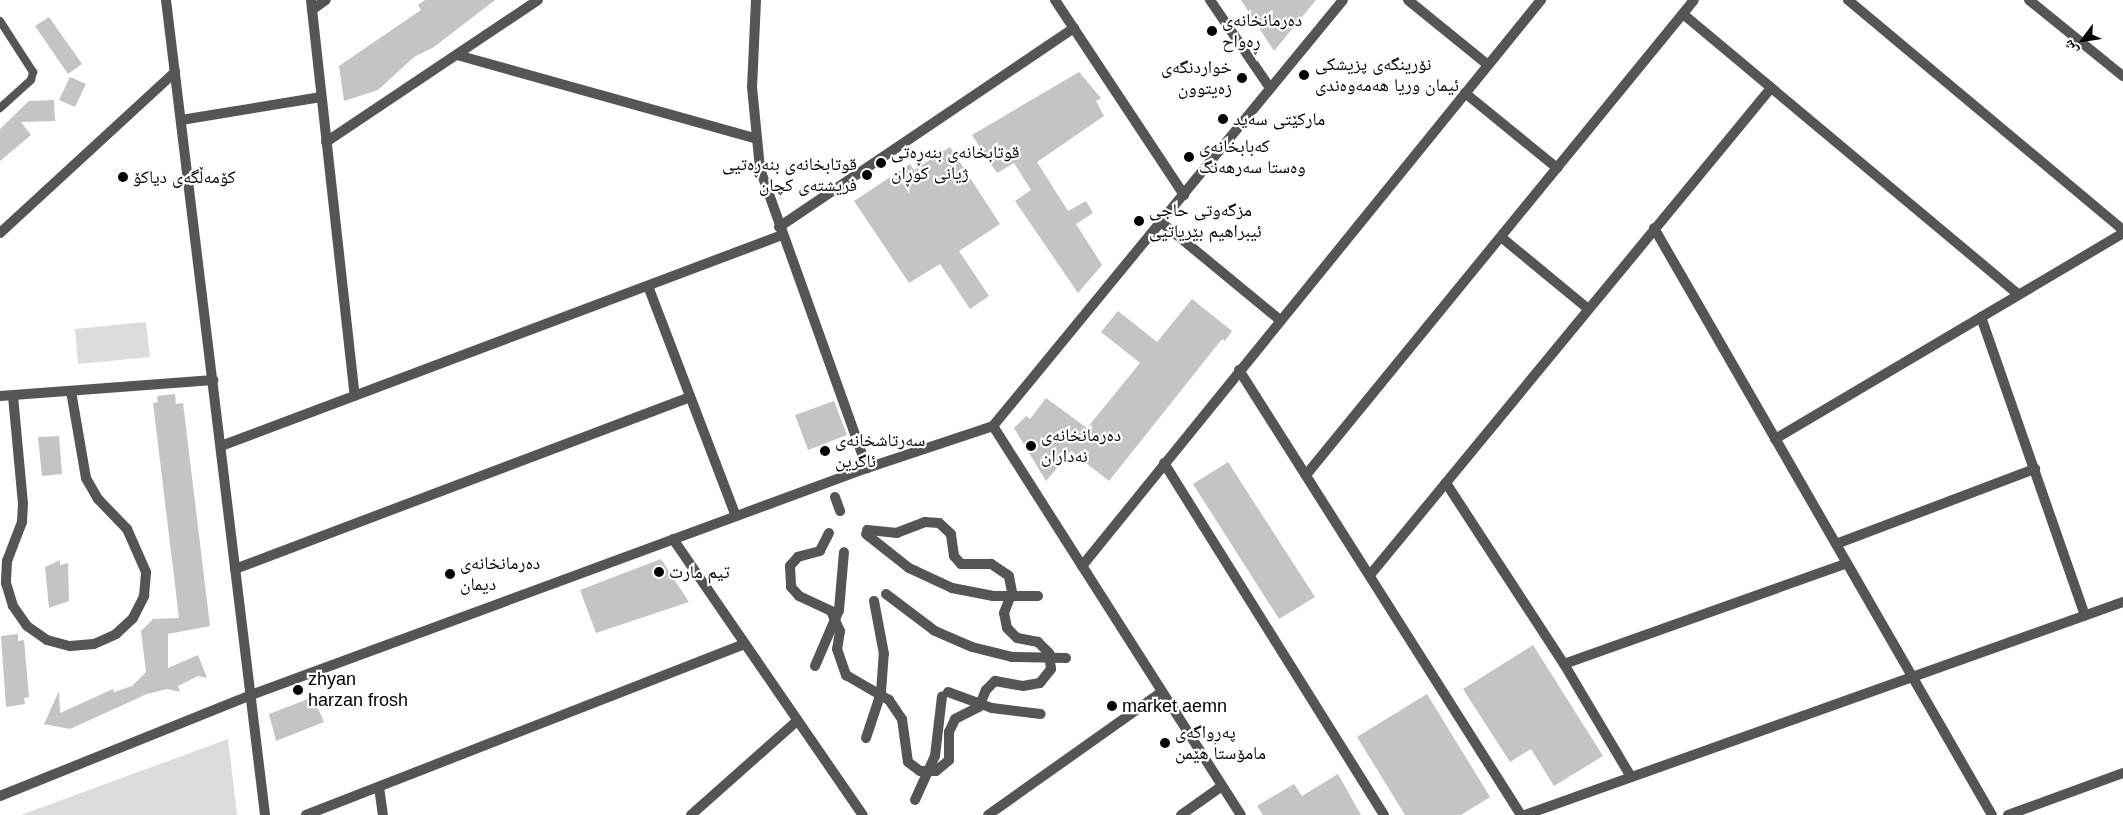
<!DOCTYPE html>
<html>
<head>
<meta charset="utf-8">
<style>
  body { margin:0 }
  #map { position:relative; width:2123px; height:815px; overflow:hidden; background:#fff; font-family:Helvetica,"Noto Naskh Arabic",sans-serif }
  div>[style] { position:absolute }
  .green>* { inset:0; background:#dcdcdc }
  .building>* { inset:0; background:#c4c4c4 }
  .service>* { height:8px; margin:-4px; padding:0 4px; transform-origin:4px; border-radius:4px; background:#555 }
  .pedestrian>* { height:10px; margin:-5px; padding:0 5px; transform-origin:5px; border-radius:5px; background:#555 }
  .minor>* { height:10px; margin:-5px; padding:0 5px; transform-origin:5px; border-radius:5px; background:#555 }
  .tertiary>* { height:10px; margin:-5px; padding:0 5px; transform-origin:5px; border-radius:5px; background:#555 }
  .dots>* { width:14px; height:14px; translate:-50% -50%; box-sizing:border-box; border:2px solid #fff; border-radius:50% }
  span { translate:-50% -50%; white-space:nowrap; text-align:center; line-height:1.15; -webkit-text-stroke:4.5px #fff; paint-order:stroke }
  .poi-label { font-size:18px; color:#000 }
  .left { translate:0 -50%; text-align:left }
  .right { translate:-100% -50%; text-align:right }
  .north { position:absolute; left:2058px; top:15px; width:50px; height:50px; -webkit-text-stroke:4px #fff; paint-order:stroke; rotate:239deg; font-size:14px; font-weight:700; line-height:20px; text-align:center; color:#000 }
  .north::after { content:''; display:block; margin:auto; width:18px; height:22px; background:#000; clip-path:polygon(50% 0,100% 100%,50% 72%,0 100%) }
</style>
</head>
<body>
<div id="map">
  <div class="green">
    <i style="clip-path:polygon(146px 322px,150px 357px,78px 364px,75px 329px)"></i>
    <i style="clip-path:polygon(228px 739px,237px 815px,21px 815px)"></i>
  </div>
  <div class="building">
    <i style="clip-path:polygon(425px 0,495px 0,434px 47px,414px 57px,378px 90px,344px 101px,339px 66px,421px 10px,418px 5px)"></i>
    <i style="clip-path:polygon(1241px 0,1316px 0,1274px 51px)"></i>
    <i style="clip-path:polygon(49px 17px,82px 64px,68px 74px,35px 26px)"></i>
    <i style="clip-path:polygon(1079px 72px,1101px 98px,1096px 101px,1104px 116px,1037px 162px,1068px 211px,1086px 201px,1093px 213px,1076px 224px,1102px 265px,1078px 293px,1015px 201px,1031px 190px,1014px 163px,997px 173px,972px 135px)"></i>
    <i style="clip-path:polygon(70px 77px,86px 84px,75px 107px,59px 100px)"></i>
    <i style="clip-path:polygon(54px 100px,55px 121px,21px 122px,31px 135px,0 161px,0 129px,29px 101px)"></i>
    <i style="clip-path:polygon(950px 147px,1000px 224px,959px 251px,989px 296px,970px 309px,940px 264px,909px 283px,854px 201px,910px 164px,914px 170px)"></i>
    <i style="clip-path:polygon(1192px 299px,1232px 331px,1225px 341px,1222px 339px,1109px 481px,1071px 451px,1046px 481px,1014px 428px,1026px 416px,1030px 419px,1046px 398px,1087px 428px,1140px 363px,1101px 332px,1118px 311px,1157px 342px)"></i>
    <i style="clip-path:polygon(175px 394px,176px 404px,183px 403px,210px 626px,168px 634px,168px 668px,198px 655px,207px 678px,198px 676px,178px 686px,180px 692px,167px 689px,147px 694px,70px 729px,44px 724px,59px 691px,60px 713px,113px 689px,114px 692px,132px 686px,146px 672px,141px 631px,153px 619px,179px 618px,153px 403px,158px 402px,157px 396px)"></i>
    <i style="clip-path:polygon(834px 401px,847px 435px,808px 450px,795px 415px)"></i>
    <i style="clip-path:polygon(59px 436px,62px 474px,42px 476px,38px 437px)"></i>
    <i style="clip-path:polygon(1228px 462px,1315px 597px,1279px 619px,1193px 484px)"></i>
    <i style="clip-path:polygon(661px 559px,689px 602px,596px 633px,580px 590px)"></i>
    <i style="clip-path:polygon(60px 560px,60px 565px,68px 563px,69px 601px,49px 608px,45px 567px)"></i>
    <i style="clip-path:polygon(18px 634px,18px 641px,24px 640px,29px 697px,24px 698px,25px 704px,6px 707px,1px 636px)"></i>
    <i style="clip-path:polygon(1533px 645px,1603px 756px,1554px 786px,1531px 749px,1510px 762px,1463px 689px)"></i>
    <i style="clip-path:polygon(1427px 694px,1490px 797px,1461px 815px,1405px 815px,1357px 737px)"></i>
    <i style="clip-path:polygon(313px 697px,324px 722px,276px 741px,269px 714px)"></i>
    <i style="clip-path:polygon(1338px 774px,1361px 815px,1263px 815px,1257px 806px,1294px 784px,1302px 796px)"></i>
  </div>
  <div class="service">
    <i style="left:0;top:21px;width:61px;rotate:57.1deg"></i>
    <i style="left:33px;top:72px;width:8px;rotate:104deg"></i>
    <i style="left:31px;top:80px;width:42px;rotate:137.9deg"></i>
  </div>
  <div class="pedestrian">
    <i style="left:835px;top:497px;width:15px;rotate:70deg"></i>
    <i style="left:829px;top:533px;width:20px;rotate:117deg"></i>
    <i style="left:820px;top:551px;width:23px;rotate:165deg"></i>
    <i style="left:798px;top:557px;width:12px;rotate:132deg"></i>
    <i style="left:790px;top:566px;width:21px;rotate:87deg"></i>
    <i style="left:791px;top:587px;width:12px;rotate:48deg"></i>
    <i style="left:799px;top:596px;width:35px;rotate:25deg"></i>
    <i style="left:831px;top:611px;width:22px;rotate:66deg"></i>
    <i style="left:840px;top:631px;width:18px;rotate:99deg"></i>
    <i style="left:837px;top:649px;width:28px;rotate:71deg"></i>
    <i style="left:846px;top:675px;width:50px;rotate:30.2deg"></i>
    <i style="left:889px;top:700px;width:23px;rotate:56deg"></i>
    <i style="left:902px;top:719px;width:43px;rotate:82.1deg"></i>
    <i style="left:908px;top:762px;width:15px;rotate:37deg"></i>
    <i style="left:920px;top:771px;width:16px"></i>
    <i style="left:936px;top:771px;width:17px;rotate:-40deg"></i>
    <i style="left:949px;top:760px;width:28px;rotate:-90deg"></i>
    <i style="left:949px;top:732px;width:14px;rotate:-65deg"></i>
    <i style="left:955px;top:719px;width:27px;rotate:-27deg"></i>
    <i style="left:979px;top:707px;width:18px;rotate:-68deg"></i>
    <i style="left:986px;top:690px;width:13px;rotate:-45deg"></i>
    <i style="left:995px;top:681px;width:28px;rotate:10deg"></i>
    <i style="left:1023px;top:686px;width:17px;rotate:-10deg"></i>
    <i style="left:1040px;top:683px;width:18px;rotate:-52deg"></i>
    <i style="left:1051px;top:669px;width:16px;rotate:-97deg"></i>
    <i style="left:1049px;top:653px;width:16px;rotate:-135deg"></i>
    <i style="left:1038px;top:642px;width:21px;rotate:-169deg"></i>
    <i style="left:1017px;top:638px;width:14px;rotate:-135deg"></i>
    <i style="left:1007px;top:628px;width:15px;rotate:-101deg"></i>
    <i style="left:1004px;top:613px;width:22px;rotate:-69deg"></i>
    <i style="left:1012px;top:592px;width:16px;rotate:-101deg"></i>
    <i style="left:1009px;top:576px;width:22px;rotate:-146deg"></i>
    <i style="left:991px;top:564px;width:30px;rotate:180deg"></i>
    <i style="left:961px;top:564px;width:11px;rotate:-131deg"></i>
    <i style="left:954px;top:556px;width:22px;rotate:-98deg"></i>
    <i style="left:951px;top:534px;width:16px;rotate:-137deg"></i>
    <i style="left:939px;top:523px;width:14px;rotate:-176deg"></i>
    <i style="left:925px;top:522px;width:30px;rotate:159deg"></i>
    <i style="left:897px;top:533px;width:30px;rotate:-174deg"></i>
    <i style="left:866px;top:534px;width:55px;rotate:38.3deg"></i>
    <i style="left:909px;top:568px;width:47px;rotate:24.9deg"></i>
    <i style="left:952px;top:588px;width:42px;rotate:11deg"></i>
    <i style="left:993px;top:596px;width:45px"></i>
    <i style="left:886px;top:594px;width:61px;rotate:37.1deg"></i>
    <i style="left:935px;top:631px;width:40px;rotate:23.4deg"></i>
    <i style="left:972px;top:647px;width:41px;rotate:14deg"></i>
    <i style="left:1012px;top:657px;width:54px;rotate:1.1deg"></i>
    <i style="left:815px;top:666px;width:61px;rotate:-66.8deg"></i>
    <i style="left:839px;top:610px;width:58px;rotate:-85.1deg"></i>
    <i style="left:948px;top:692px;width:47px;rotate:20deg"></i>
    <i style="left:992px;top:708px;width:49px;rotate:7deg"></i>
    <i style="left:866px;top:738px;width:47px;rotate:-71.6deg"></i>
    <i style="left:881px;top:693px;width:39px;rotate:-86deg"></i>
    <i style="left:884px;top:654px;width:54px;rotate:-100.7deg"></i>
    <i style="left:915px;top:800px;width:48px;rotate:-65.6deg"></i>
    <i style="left:935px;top:756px;width:60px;rotate:-83.3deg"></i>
  </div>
  <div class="minor">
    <i style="left:166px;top:0;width:821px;rotate:83.07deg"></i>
    <i style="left:311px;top:0;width:398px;rotate:83.7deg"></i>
    <i style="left:756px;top:0;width:87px;rotate:92.6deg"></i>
    <i style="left:752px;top:87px;width:82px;rotate:84.4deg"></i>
    <i style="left:760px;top:169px;width:318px;rotate:70.3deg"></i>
    <i style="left:1055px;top:0;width:234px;rotate:56.5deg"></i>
    <i style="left:1210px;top:0;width:107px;rotate:55.7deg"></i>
    <i style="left:1408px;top:0;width:103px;rotate:39.1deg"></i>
    <i style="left:1848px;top:0;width:359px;rotate:39.9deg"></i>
    <i style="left:2029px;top:0;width:121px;rotate:39deg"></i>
    <i style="left:312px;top:10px;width:17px;rotate:-36deg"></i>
    <i style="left:1683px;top:14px;width:437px;rotate:39.9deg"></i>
    <i style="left:457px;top:55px;width:308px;rotate:15.6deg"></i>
    <i style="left:1465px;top:93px;width:119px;rotate:39.2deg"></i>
    <i style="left:181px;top:120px;width:142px;rotate:-9.3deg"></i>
    <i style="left:326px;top:142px;width:255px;rotate:-33.8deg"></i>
    <i style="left:1161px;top:222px;width:154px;rotate:39.5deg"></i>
    <i style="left:779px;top:227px;width:356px;rotate:-34deg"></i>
    <i style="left:1654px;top:228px;width:677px;rotate:60.07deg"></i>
    <i style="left:0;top:233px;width:238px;rotate:-42.6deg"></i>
    <i style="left:1501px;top:237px;width:112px;rotate:39.5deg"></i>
    <i style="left:648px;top:286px;width:246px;rotate:69.1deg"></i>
    <i style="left:1981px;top:317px;width:316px;rotate:70.8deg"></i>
    <i style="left:1239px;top:370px;width:527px;rotate:57.64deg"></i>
    <i style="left:0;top:396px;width:214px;rotate:-4.3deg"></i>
    <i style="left:13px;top:396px;width:107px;rotate:84.7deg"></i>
    <i style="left:23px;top:503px;width:19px;rotate:93deg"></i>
    <i style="left:22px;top:522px;width:42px;rotate:111deg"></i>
    <i style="left:7px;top:561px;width:22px;rotate:93deg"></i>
    <i style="left:6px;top:583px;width:24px;rotate:73deg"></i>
    <i style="left:13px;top:606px;width:24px;rotate:55deg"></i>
    <i style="left:27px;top:626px;width:24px;rotate:35deg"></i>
    <i style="left:47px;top:640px;width:24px;rotate:15deg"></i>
    <i style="left:70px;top:646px;width:24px;rotate:-5deg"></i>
    <i style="left:94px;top:644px;width:24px;rotate:-24deg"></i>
    <i style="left:116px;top:634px;width:23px;rotate:-43deg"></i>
    <i style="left:133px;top:618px;width:25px;rotate:-63deg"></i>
    <i style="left:144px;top:596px;width:24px;rotate:-85deg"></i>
    <i style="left:146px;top:572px;width:47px;rotate:-113.8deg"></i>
    <i style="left:127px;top:529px;width:42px;rotate:-134deg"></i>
    <i style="left:98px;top:499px;width:24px;rotate:-120deg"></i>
    <i style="left:86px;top:478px;width:88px;rotate:-99.8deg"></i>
    <i style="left:993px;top:426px;width:461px;rotate:57.5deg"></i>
    <i style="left:1775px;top:439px;width:404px;rotate:-30.6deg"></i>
    <i style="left:221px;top:446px;width:599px;rotate:-20.61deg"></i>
    <i style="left:1164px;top:463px;width:415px;rotate:58deg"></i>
    <i style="left:1306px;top:475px;width:613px;rotate:-50.76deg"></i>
    <i style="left:1446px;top:483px;width:216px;rotate:56.9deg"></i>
    <i style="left:1564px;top:664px;width:131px;rotate:59.3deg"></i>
    <i style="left:673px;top:539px;width:335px;rotate:55.5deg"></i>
    <i style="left:1836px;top:544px;width:213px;rotate:-20.7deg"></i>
    <i style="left:1082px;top:566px;width:729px;rotate:-50.96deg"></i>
    <i style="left:235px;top:569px;width:486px;rotate:-20.7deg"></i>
    <i style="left:1370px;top:575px;width:631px;rotate:-50.53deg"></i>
    <i style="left:1564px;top:664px;width:300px;rotate:-19.6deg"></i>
    <i style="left:379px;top:787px;width:28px;rotate:82deg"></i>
    <i style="left:0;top:796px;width:271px;rotate:-21.9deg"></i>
    <i style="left:251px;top:695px;width:656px;rotate:-20.23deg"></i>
    <i style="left:867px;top:468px;width:133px;rotate:-18.4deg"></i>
    <i style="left:993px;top:426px;width:551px;rotate:-50.59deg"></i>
    <i style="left:306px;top:815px;width:470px;rotate:-21.3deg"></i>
    <i style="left:691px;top:815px;width:142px;rotate:-41.6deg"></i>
    <i style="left:988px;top:815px;width:213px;rotate:-35.3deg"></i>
    <i style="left:1181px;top:815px;width:50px;rotate:-35.3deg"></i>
    <i style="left:1525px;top:815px;width:635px;rotate:-19.61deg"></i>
  </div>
  <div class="tertiary">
    <i style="left:2008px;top:815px;width:122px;rotate:-20.1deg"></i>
  </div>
  <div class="dots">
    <i style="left:1212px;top:31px;background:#000"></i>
    <i style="left:1304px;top:75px;background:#000"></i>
    <i style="left:1242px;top:78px;background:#000"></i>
    <i style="left:1223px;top:119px;background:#000"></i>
    <i style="left:1189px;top:157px;background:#000"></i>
    <i style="left:881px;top:163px;background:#000"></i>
    <i style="left:867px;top:175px;background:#000"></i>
    <i style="left:123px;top:177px;background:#000"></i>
    <i style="left:1139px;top:221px;background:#000"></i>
    <i style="left:1031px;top:446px;background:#000"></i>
    <i style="left:825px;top:451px;background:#000"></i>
    <i style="left:659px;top:572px;background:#000"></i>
    <i style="left:450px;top:574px;background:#000"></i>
    <i style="left:298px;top:690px;background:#000"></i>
    <i style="left:1112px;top:706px;background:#000"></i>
    <i style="left:1165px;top:743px;background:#000"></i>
  </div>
  <div class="poi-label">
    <span class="left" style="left:1222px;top:31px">دەرمانخانەی<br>ڕەواح</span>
    <span class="left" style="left:1315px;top:75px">نۆرینگەی پزیشکی<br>ئیمان وریا هەمەوەندی</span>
    <span class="right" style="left:1232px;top:78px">خواردنگەی<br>زەیتوون</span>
    <span class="left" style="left:1233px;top:119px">مارکێتی سەید</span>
    <span class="left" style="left:1199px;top:157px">کەبابخانەی<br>وەستا سەرهەنگ</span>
    <span class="left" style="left:891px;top:163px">قوتابخانەی بنەڕەتی<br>ژیانی کوڕان</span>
    <span class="right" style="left:857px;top:175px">قوتابخانەی بنەڕەتیی<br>فریشتەی کچان</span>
    <span class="left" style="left:133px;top:177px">کۆمەڵگەی دیاکۆ</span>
    <span class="left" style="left:1149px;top:221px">مزگەوتی حاجی<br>ئیبراهیم بێریاتیی</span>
    <span class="left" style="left:1041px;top:446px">دەرمانخانەی<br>نەداران</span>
    <span class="left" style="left:835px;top:451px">سەرتاشخانەی<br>ئاگرین</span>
    <span class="left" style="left:460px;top:574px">دەرمانخانەی<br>دیمان</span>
    <span class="left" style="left:669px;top:572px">تیم مارت</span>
    <span class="left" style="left:308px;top:690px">zhyan<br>harzan frosh</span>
    <span class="left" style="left:1122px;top:706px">market aemn</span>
    <span class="left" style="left:1175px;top:743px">پەڕواگەی<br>مامۆستا هێمن</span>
  </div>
  <div class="north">ش</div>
</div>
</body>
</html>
